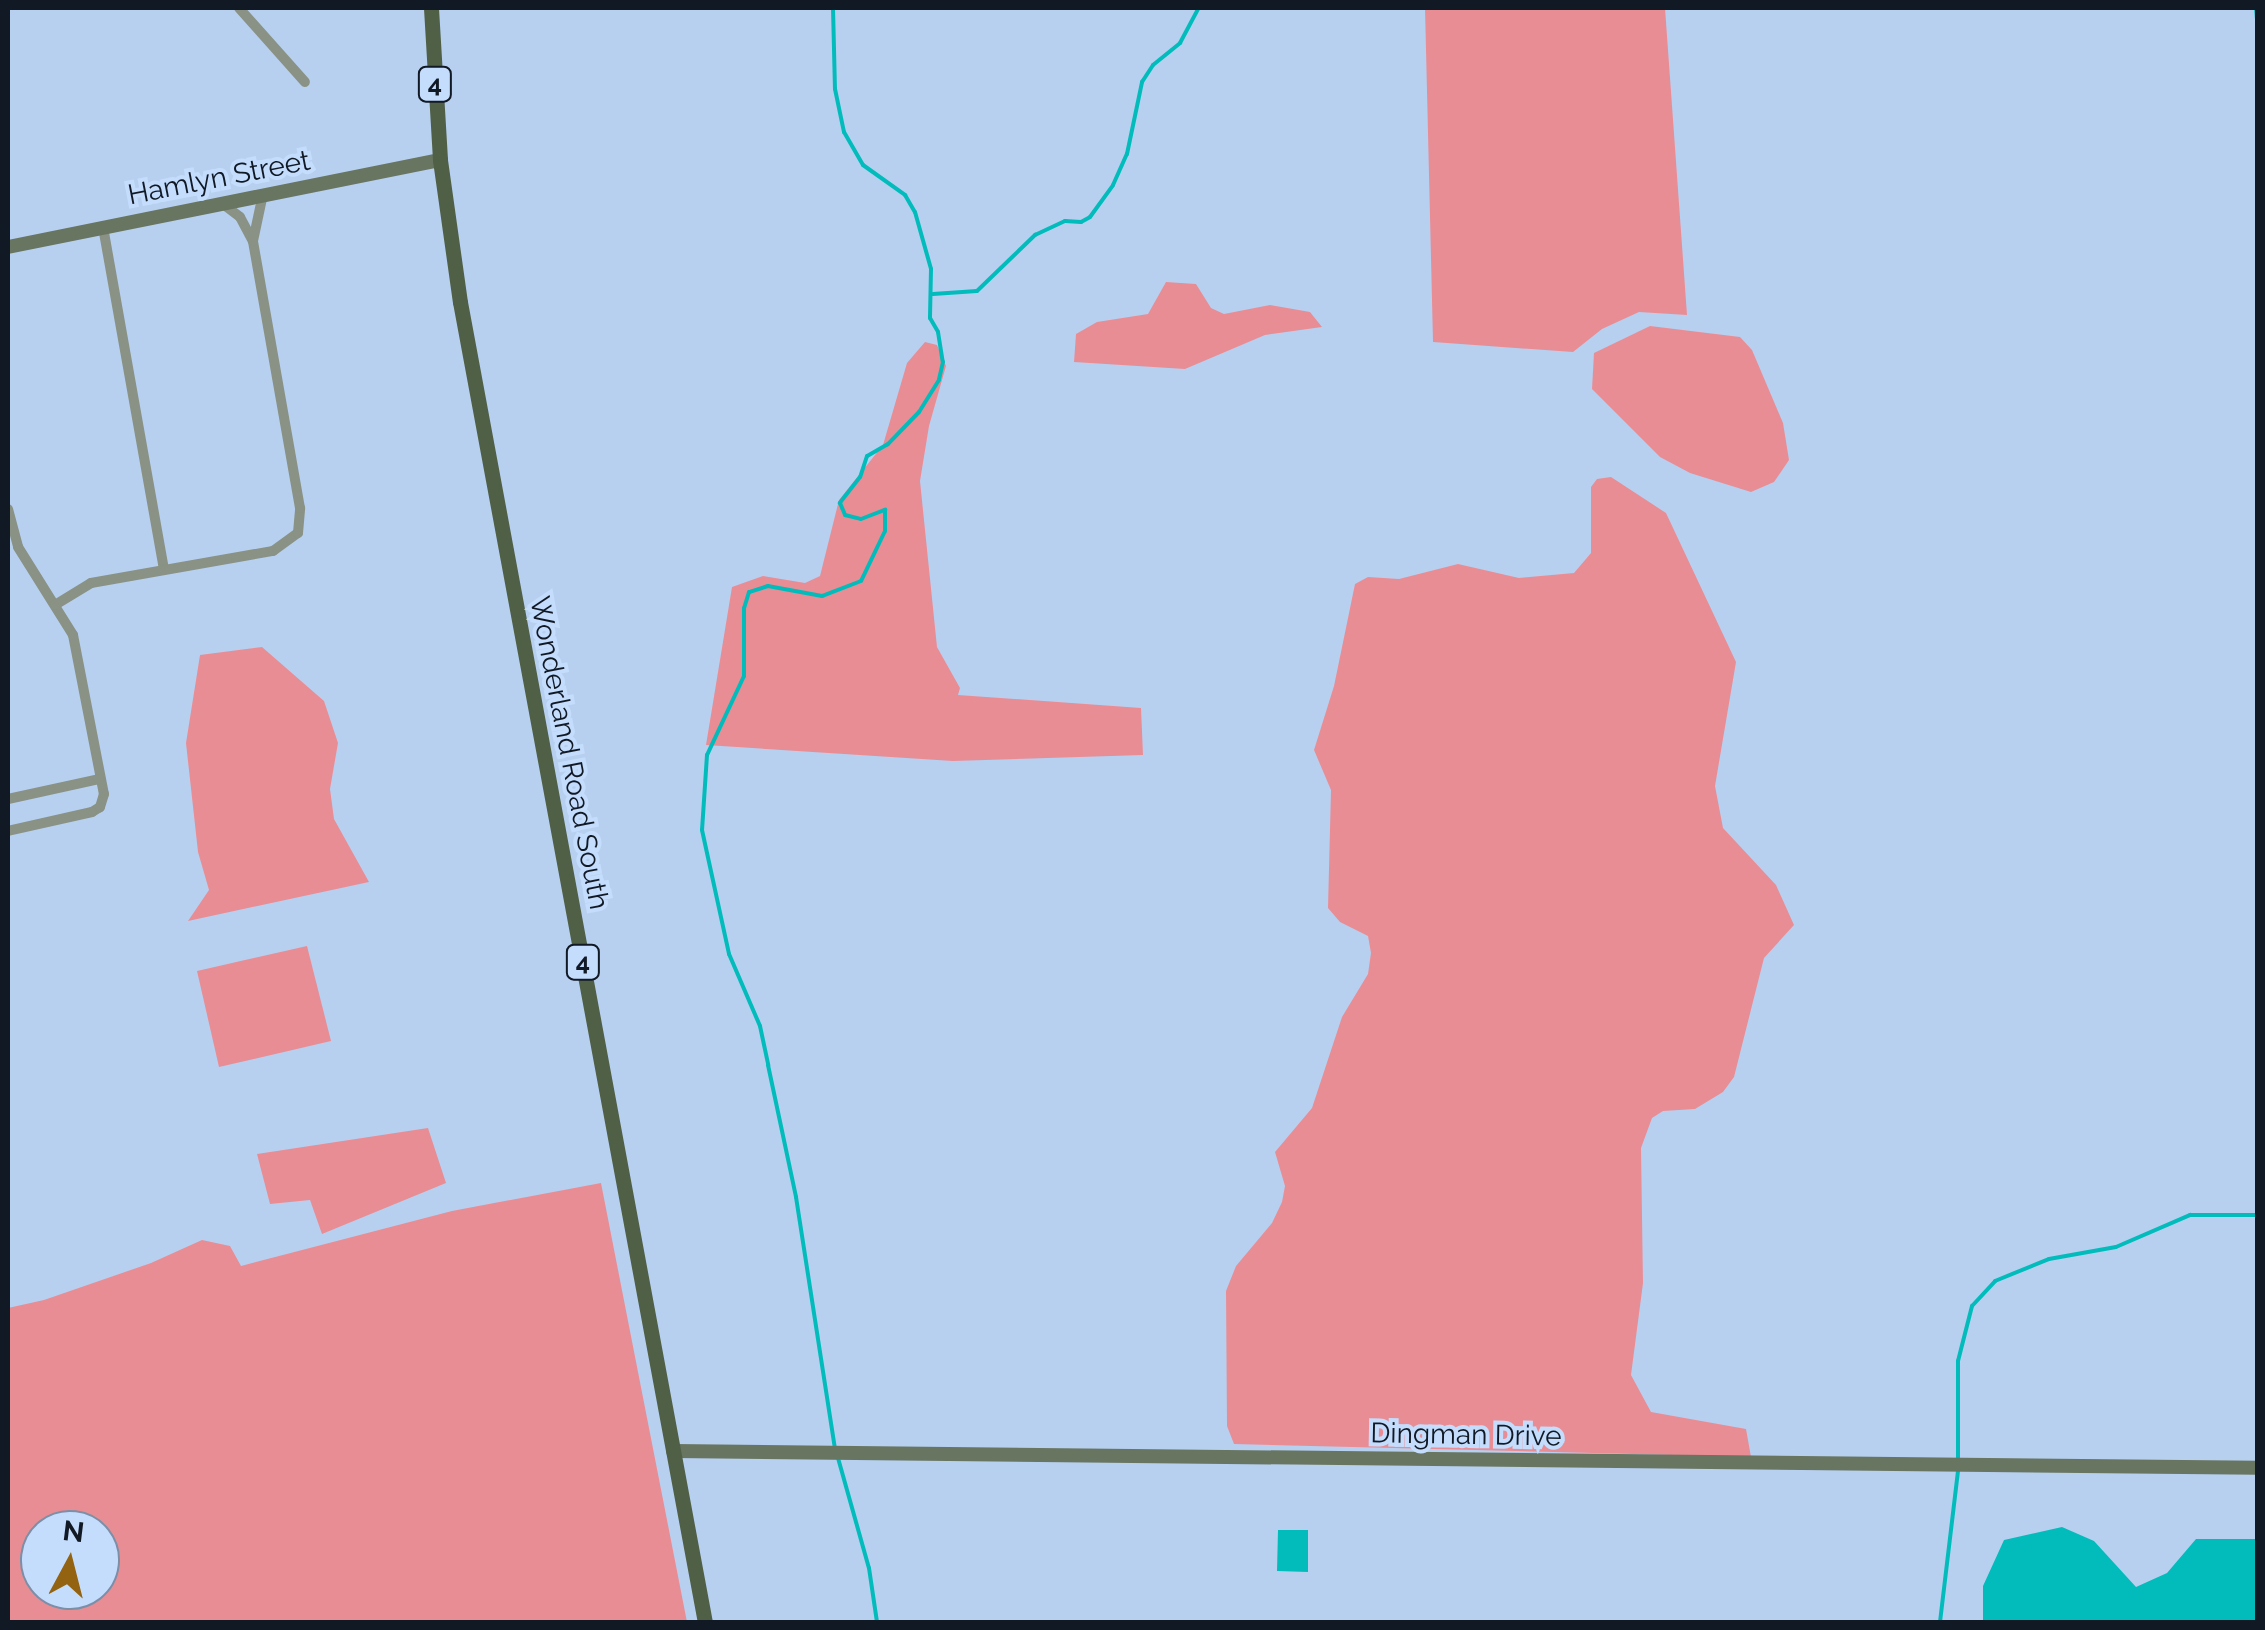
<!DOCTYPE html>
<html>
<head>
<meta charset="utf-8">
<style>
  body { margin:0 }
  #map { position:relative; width:2265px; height:1630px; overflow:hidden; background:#b7d0f0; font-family:Raleway,sans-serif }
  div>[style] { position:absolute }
  .green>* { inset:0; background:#e98d95 }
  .water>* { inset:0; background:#02bcbc }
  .stream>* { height:4px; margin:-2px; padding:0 2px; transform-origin:2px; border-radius:2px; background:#02bcbc }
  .street>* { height:10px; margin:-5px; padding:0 5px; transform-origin:5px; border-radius:5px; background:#899284 }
  .secondary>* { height:14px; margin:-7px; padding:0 7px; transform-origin:7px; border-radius:7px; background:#687560 }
  .primary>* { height:15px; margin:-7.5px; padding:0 7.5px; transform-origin:7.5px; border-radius:7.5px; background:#506047 }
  span { translate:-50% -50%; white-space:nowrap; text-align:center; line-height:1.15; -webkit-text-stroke:8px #c4ddfd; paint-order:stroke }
  .shield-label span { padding:2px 8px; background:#c4ddfd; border:2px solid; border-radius:8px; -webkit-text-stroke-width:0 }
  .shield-label { font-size:25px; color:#111925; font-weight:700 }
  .street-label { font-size:28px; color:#111925 }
  .frame { position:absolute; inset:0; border:10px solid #111925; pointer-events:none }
  .north { position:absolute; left:20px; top:1510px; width:100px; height:100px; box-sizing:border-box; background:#c4ddfd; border:2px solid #7c8fa7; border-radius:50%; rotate:7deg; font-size:28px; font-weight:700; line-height:40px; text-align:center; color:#111925 }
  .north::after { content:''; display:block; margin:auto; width:35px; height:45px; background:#936312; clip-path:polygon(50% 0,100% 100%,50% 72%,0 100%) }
</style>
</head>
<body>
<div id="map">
  <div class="green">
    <i style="clip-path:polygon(1425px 8px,1665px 8px,1687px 315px,1639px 312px,1602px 329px,1573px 352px,1433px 342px)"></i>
    <i style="clip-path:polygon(1166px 282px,1196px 284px,1211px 308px,1224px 314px,1270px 305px,1310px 312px,1322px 327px,1265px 335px,1185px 369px,1074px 362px,1076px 334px,1097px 322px,1148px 314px)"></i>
    <i style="clip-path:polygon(1650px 326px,1740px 337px,1752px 350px,1783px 423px,1789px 460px,1774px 482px,1751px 492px,1690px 473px,1660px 457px,1592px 389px,1594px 353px)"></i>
    <i style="clip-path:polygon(925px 342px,937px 345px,946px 366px,929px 426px,920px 481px,937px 647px,960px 688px,958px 695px,1141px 708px,1143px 755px,953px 761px,706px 745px,732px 587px,763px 576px,805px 583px,820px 576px,839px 500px,883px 445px,907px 363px)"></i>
    <i style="clip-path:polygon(1611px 477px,1666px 513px,1736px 662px,1715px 786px,1723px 828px,1776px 885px,1794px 925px,1764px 958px,1734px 1077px,1723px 1092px,1695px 1109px,1663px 1111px,1652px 1118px,1641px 1148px,1643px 1283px,1631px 1375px,1651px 1412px,1746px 1429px,1751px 1457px,1234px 1444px,1227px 1426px,1226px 1291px,1236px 1266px,1272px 1223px,1282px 1202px,1285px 1186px,1275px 1152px,1312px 1108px,1342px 1017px,1368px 974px,1371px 953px,1368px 936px,1340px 922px,1328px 908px,1331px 790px,1314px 750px,1334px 686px,1355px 584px,1368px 577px,1399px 579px,1458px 564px,1519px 578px,1574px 573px,1591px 553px,1591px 487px,1597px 479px)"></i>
    <i style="clip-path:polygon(262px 647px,324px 701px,338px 743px,330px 789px,334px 819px,369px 882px,188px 921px,209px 890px,198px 852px,186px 743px,200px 655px)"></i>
    <i style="clip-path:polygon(307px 946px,331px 1041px,219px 1067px,197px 971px)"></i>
    <i style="clip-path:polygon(428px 1128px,446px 1183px,322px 1234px,310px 1200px,270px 1204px,257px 1154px)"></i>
    <i style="clip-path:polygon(evenodd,601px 1183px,687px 1622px,8px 1622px,8px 1308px,44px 1300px,151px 1263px,202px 1240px,230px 1246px,241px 1266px,452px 1211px,601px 1183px,40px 1530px,100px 1530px,100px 1590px,40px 1590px,40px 1530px)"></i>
  </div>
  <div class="water">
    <i style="clip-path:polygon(2062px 1527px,2094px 1541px,2136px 1587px,2167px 1573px,2196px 1539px,2257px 1539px,2257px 1622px,1983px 1622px,1983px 1586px,2004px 1540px)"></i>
    <i style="clip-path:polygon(1278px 1530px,1308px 1530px,1308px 1572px,1277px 1571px)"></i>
  </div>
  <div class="stream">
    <i style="left:833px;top:8px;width:81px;rotate:88.6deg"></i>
    <i style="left:835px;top:89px;width:44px;rotate:78.2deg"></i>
    <i style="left:844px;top:132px;width:38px;rotate:60deg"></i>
    <i style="left:863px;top:165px;width:52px;rotate:35.5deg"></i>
    <i style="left:905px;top:195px;width:20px;rotate:60deg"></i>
    <i style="left:915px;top:212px;width:59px;rotate:74.3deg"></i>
    <i style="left:931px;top:269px;width:49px;rotate:91.2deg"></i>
    <i style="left:930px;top:318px;width:16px;rotate:60deg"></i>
    <i style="left:938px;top:332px;width:30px;rotate:81deg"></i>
    <i style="left:943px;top:362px;width:18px;rotate:103deg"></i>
    <i style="left:939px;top:380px;width:38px;rotate:122deg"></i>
    <i style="left:919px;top:412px;width:45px;rotate:134.1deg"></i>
    <i style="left:888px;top:444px;width:24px;rotate:150deg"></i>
    <i style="left:867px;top:456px;width:22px;rotate:108deg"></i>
    <i style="left:860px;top:477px;width:33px;rotate:128deg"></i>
    <i style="left:840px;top:503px;width:13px;rotate:67deg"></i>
    <i style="left:845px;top:515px;width:16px;rotate:14deg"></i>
    <i style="left:861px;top:519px;width:26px;rotate:-21deg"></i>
    <i style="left:885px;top:510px;width:21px;rotate:90deg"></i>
    <i style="left:885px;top:531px;width:55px;rotate:115.6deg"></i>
    <i style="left:861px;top:581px;width:42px;rotate:159deg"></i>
    <i style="left:822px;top:596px;width:55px;rotate:-169.5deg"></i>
    <i style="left:768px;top:586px;width:20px;rotate:162deg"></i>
    <i style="left:749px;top:592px;width:17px;rotate:107deg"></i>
    <i style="left:744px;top:608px;width:68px;rotate:90deg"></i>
    <i style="left:744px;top:676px;width:87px;rotate:115.1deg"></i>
    <i style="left:707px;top:755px;width:75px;rotate:93.8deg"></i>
    <i style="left:702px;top:830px;width:127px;rotate:77.7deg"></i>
    <i style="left:729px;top:954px;width:78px;rotate:66.7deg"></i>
    <i style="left:760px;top:1026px;width:40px;rotate:78deg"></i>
    <i style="left:768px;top:1065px;width:135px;rotate:78deg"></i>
    <i style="left:796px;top:1197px;width:254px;rotate:81.2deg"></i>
    <i style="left:2256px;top:8px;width:22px;rotate:85deg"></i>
    <i style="left:933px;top:294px;width:44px;rotate:-3.9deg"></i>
    <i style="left:977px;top:291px;width:81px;rotate:-44deg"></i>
    <i style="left:1035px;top:235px;width:33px;rotate:-25deg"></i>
    <i style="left:1065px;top:221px;width:16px;rotate:4deg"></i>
    <i style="left:1081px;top:222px;width:10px;rotate:-29deg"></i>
    <i style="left:1090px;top:217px;width:39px;rotate:-54deg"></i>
    <i style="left:1113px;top:185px;width:34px;rotate:-66deg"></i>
    <i style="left:1127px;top:154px;width:74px;rotate:-78.2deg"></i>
    <i style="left:1142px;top:82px;width:20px;rotate:-57deg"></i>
    <i style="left:1153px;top:65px;width:35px;rotate:-39deg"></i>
    <i style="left:1180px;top:43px;width:40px;rotate:-62deg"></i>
    <i style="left:838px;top:1458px;width:114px;rotate:74.3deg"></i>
    <i style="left:869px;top:1568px;width:55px;rotate:81.6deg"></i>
    <i style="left:1958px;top:1461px;width:100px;rotate:-90deg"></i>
    <i style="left:1958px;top:1361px;width:57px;rotate:-75.7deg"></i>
    <i style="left:1972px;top:1306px;width:34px;rotate:-47deg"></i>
    <i style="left:1995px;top:1281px;width:58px;rotate:-22.2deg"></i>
    <i style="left:2049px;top:1259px;width:68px;rotate:-10.2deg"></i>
    <i style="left:2116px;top:1247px;width:81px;rotate:-23.4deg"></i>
    <i style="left:2190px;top:1215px;width:68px"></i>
    <i style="left:1940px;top:1622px;width:153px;rotate:-83.2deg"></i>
  </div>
  <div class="street">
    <i style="left:239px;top:8px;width:99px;rotate:48.3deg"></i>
    <i style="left:223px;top:204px;width:21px;rotate:37deg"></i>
    <i style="left:240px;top:217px;width:26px;rotate:62deg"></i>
    <i style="left:103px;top:227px;width:348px;rotate:79.9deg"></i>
    <i style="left:8px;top:509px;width:39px;rotate:75deg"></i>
    <i style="left:18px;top:547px;width:104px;rotate:58deg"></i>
    <i style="left:73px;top:635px;width:162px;rotate:79deg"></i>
    <i style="left:104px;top:794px;width:14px;rotate:107deg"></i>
    <i style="left:100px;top:807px;width:9px;rotate:148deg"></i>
    <i style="left:92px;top:812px;width:86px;rotate:167.3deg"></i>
    <i style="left:55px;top:605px;width:42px;rotate:-31.4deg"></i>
    <i style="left:91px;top:583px;width:185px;rotate:-10deg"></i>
    <i style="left:273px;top:551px;width:31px;rotate:-36deg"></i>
    <i style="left:298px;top:533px;width:25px;rotate:-85deg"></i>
    <i style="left:300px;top:508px;width:271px;rotate:-100deg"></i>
    <i style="left:253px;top:241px;width:48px;rotate:-78deg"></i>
    <i style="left:8px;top:799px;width:93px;rotate:-12.4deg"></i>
  </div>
  <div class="secondary">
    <i style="left:8px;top:247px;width:441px;rotate:-11.4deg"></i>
    <i style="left:673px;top:1451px;width:1585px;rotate:0.61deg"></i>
  </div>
  <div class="primary">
    <i style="left:431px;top:8px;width:152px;rotate:86.6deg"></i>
    <i style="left:440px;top:160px;width:143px;rotate:82deg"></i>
    <i style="left:460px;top:302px;width:1343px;rotate:79.49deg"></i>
  </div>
  <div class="shield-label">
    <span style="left:435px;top:84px">4</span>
    <span style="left:583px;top:962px">4</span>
  </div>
  <div class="street-label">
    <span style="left:219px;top:178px;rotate:-11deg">Hamlyn Street</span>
    <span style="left:569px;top:753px;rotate:79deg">Wonderland Road South</span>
    <span style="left:1466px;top:1435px;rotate:1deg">Dingman Drive</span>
  </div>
  <div class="frame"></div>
  <div class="north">N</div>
</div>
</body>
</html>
